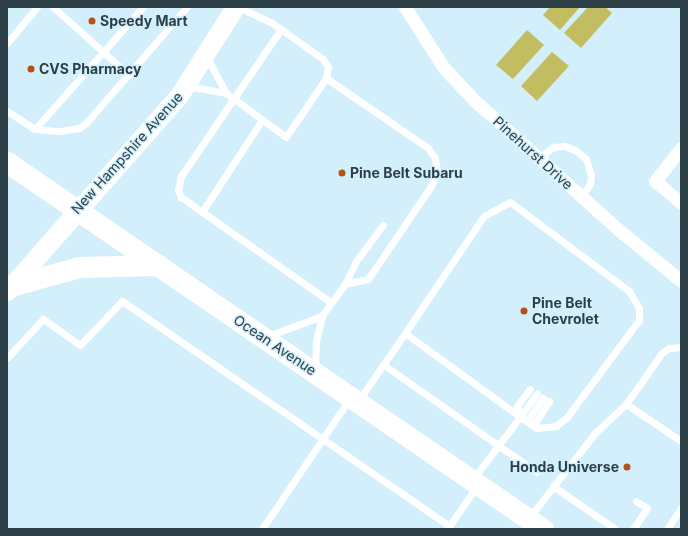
<!DOCTYPE html>
<html>
<head>
<meta charset="utf-8">
<style>
  body { margin:0 }
  #map { position:relative; width:688px; height:536px; overflow:hidden; background:#d3effc; font-family:Inter,sans-serif }
  div>[style] { position:absolute }
  .green>* { inset:0; background:#c2bd61 }
  .lane>* { height:7px; margin:-3.5px; padding:0 3.5px; transform-origin:3.5px; border-radius:3.5px; background:#fff }
  .street>* { height:13px; margin:-6.5px; padding:0 6.5px; transform-origin:6.5px; border-radius:6.5px; background:#fff }
  .secondary>* { height:19px; margin:-9.5px; padding:0 9.5px; transform-origin:9.5px; border-radius:9.5px; background:#fff }
  .primary>* { height:21px; margin:-10.5px; padding:0 10.5px; transform-origin:10.5px; border-radius:10.5px; background:#fff }
  .dots>* { width:11px; height:11px; translate:-50% -50%; box-sizing:border-box; border:2px solid #d3effc; border-radius:50% }
  span { translate:-50% -50%; white-space:nowrap; text-align:center; line-height:1.15; -webkit-text-stroke:3px #d3effc; paint-order:stroke }
  .poi-label { font-size:14px; color:#2c3f47; font-weight:700 }
  .left { translate:0 -50%; text-align:left }
  .right { translate:-100% -50%; text-align:right }
  .street-label { font-size:14px; color:#2c3f47 }
  .frame { position:absolute; inset:0; border:8px solid #2c3f47; pointer-events:none }
</style>
</head>
<body>
<div id="map">
  <div class="green">
    <i style="clip-path:polygon(550px 7px,580px 7px,560px 30px,543px 15px)"></i>
    <i style="clip-path:polygon(588px 7px,605px 7px,612px 13px,581px 48px,564px 33px)"></i>
    <i style="clip-path:polygon(527px 30px,544px 45px,513px 79px,496px 65px)"></i>
    <i style="clip-path:polygon(552px 52px,569px 66px,537px 101px,521px 86px)"></i>
  </div>
  <div class="lane">
    <i style="left:53px;top:7px;width:102px;rotate:41.8deg"></i>
    <i style="left:238px;top:7px;width:38px;rotate:25deg"></i>
    <i style="left:272px;top:23px;width:62px;rotate:35.2deg"></i>
    <i style="left:323px;top:59px;width:9px;rotate:58deg"></i>
    <i style="left:328px;top:67px;width:11px;rotate:100deg"></i>
    <i style="left:281px;top:29px;width:178px;rotate:124.2deg"></i>
    <i style="left:181px;top:176px;width:14px;rotate:102deg"></i>
    <i style="left:178px;top:190px;width:8px;rotate:67deg"></i>
    <i style="left:181px;top:197px;width:184px;rotate:35.1deg"></i>
    <i style="left:7px;top:43px;width:47px;rotate:-50.2deg"></i>
    <i style="left:206px;top:56px;width:42px;rotate:61.6deg"></i>
    <i style="left:226px;top:93px;width:74px;rotate:36.3deg"></i>
    <i style="left:286px;top:137px;width:71px;rotate:-55.9deg"></i>
    <i style="left:326px;top:78px;width:124px;rotate:34.5deg"></i>
    <i style="left:428px;top:148px;width:12px;rotate:55deg"></i>
    <i style="left:435px;top:158px;width:14px;rotate:82deg"></i>
    <i style="left:437px;top:172px;width:15px;rotate:113deg"></i>
    <i style="left:431px;top:186px;width:112px;rotate:124.1deg"></i>
    <i style="left:368px;top:279px;width:24px;rotate:168deg"></i>
    <i style="left:345px;top:284px;width:39px;rotate:126deg"></i>
    <i style="left:322px;top:316px;width:26px;rotate:103deg"></i>
    <i style="left:316px;top:341px;width:28px;rotate:92deg"></i>
    <i style="left:187px;top:86px;width:40px;rotate:10deg"></i>
    <i style="left:7px;top:111px;width:33px;rotate:33deg"></i>
    <i style="left:35px;top:129px;width:25px;rotate:5deg"></i>
    <i style="left:60px;top:131px;width:19px;rotate:-9deg"></i>
    <i style="left:79px;top:128px;width:9px;rotate:-36deg"></i>
    <i style="left:86px;top:123px;width:154px;rotate:-49deg"></i>
    <i style="left:35px;top:129px;width:163px;rotate:-48.5deg"></i>
    <i style="left:539px;top:158px;width:18px;rotate:-38deg"></i>
    <i style="left:553px;top:147px;width:11px;rotate:-5deg"></i>
    <i style="left:564px;top:146px;width:12px;rotate:20deg"></i>
    <i style="left:575px;top:150px;width:14px;rotate:39deg"></i>
    <i style="left:586px;top:159px;width:17px;rotate:73deg"></i>
    <i style="left:591px;top:175px;width:9px;rotate:96deg"></i>
    <i style="left:590px;top:184px;width:15px;rotate:127deg"></i>
    <i style="left:202px;top:212px;width:110px;rotate:-56.9deg"></i>
    <i style="left:345px;top:284px;width:25px;rotate:-64deg"></i>
    <i style="left:356px;top:261px;width:45px;rotate:-53.1deg"></i>
    <i style="left:405px;top:333px;width:141px;rotate:-56deg"></i>
    <i style="left:484px;top:216px;width:30px;rotate:-28deg"></i>
    <i style="left:510px;top:202px;width:149px;rotate:36.8deg"></i>
    <i style="left:629px;top:291px;width:20px;rotate:60deg"></i>
    <i style="left:639px;top:308px;width:12px;rotate:90deg"></i>
    <i style="left:639px;top:320px;width:121px;rotate:126.6deg"></i>
    <i style="left:567px;top:417px;width:14px;rotate:141deg"></i>
    <i style="left:556px;top:426px;width:19px;rotate:174deg"></i>
    <i style="left:537px;top:428px;width:20px;rotate:-147deg"></i>
    <i style="left:520px;top:417px;width:11px;rotate:-105deg"></i>
    <i style="left:517px;top:406px;width:21px;rotate:-53deg"></i>
    <i style="left:268px;top:336px;width:58px;rotate:-20.3deg"></i>
    <i style="left:7px;top:358px;width:53px;rotate:-47.3deg"></i>
    <i style="left:43px;top:319px;width:45px;rotate:35.1deg"></i>
    <i style="left:80px;top:345px;width:61px;rotate:-46.3deg"></i>
    <i style="left:122px;top:301px;width:397px;rotate:34.5deg"></i>
    <i style="left:384px;top:365px;width:186px;rotate:35.1deg"></i>
    <i style="left:359px;top:400px;width:81px;rotate:-55.5deg"></i>
    <i style="left:405px;top:333px;width:142px;rotate:36.1deg"></i>
    <i style="left:520px;top:417px;width:78px;rotate:127.2deg"></i>
    <i style="left:626px;top:404px;width:66px;rotate:33.9deg"></i>
    <i style="left:520px;top:417px;width:29px;rotate:-54deg"></i>
    <i style="left:527px;top:421px;width:28px;rotate:-55deg"></i>
    <i style="left:533px;top:426px;width:30px;rotate:-57deg"></i>
    <i style="left:553px;top:486px;width:75px;rotate:34.7deg"></i>
    <i style="left:529px;top:518px;width:108px;rotate:-52.2deg"></i>
    <i style="left:595px;top:433px;width:42px;rotate:-43.1deg"></i>
    <i style="left:626px;top:404px;width:62px;rotate:-54.8deg"></i>
    <i style="left:662px;top:353px;width:9px;rotate:-36deg"></i>
    <i style="left:669px;top:348px;width:12px;rotate:-5deg"></i>
    <i style="left:262px;top:529px;width:158px;rotate:-56.1deg"></i>
    <i style="left:447px;top:529px;width:52px;rotate:-55.1deg"></i>
    <i style="left:633px;top:529px;width:25px;rotate:-56deg"></i>
    <i style="left:647px;top:508px;width:13px;rotate:-148deg"></i>
    <i style="left:667px;top:529px;width:25px;rotate:-56deg"></i>
  </div>
  <div class="street">
    <i style="left:405px;top:7px;width:72px;rotate:57.4deg"></i>
    <i style="left:444px;top:68px;width:44px;rotate:46.8deg"></i>
    <i style="left:474px;top:100px;width:195px;rotate:41.9deg"></i>
    <i style="left:619px;top:230px;width:80px;rotate:39.4deg"></i>
    <i style="left:681px;top:148px;width:42px;rotate:128.2deg"></i>
    <i style="left:655px;top:181px;width:34px;rotate:40deg"></i>
  </div>
  <div class="secondary">
    <i style="left:7px;top:291px;width:262px;rotate:-48.7deg"></i>
    <i style="left:180px;top:94px;width:103px;rotate:-57.7deg"></i>
  </div>
  <div class="primary">
    <i style="left:7px;top:162px;width:650px;rotate:34.4deg"></i>
    <i style="left:11px;top:286px;width:71px;rotate:-15.6deg"></i>
    <i style="left:79px;top:267px;width:80px;rotate:-1.4deg"></i>
  </div>
  <div class="dots">
    <i style="left:92px;top:21px;background:#b45117"></i>
    <i style="left:31px;top:69px;background:#b45117"></i>
    <i style="left:342px;top:173px;background:#b45117"></i>
    <i style="left:524px;top:311px;background:#b45117"></i>
    <i style="left:627px;top:467px;background:#b45117"></i>
  </div>
  <div class="poi-label">
    <span class="left" style="left:100px;top:21px">Speedy Mart</span>
    <span class="left" style="left:39px;top:69px">CVS Pharmacy</span>
    <span class="left" style="left:350px;top:173px">Pine Belt Subaru</span>
    <span class="left" style="left:532px;top:311px">Pine Belt<br>Chevrolet</span>
    <span class="right" style="left:619px;top:467px">Honda Universe</span>
  </div>
  <div class="street-label">
    <span style="left:127px;top:153px;rotate:-48deg">New Hampshire Avenue</span>
    <span style="left:533px;top:153px;rotate:42deg">Pinehurst Drive</span>
    <span style="left:275px;top:345px;rotate:34deg">Ocean Avenue</span>
  </div>
  <div class="frame"></div>
</div>
</body>
</html>
